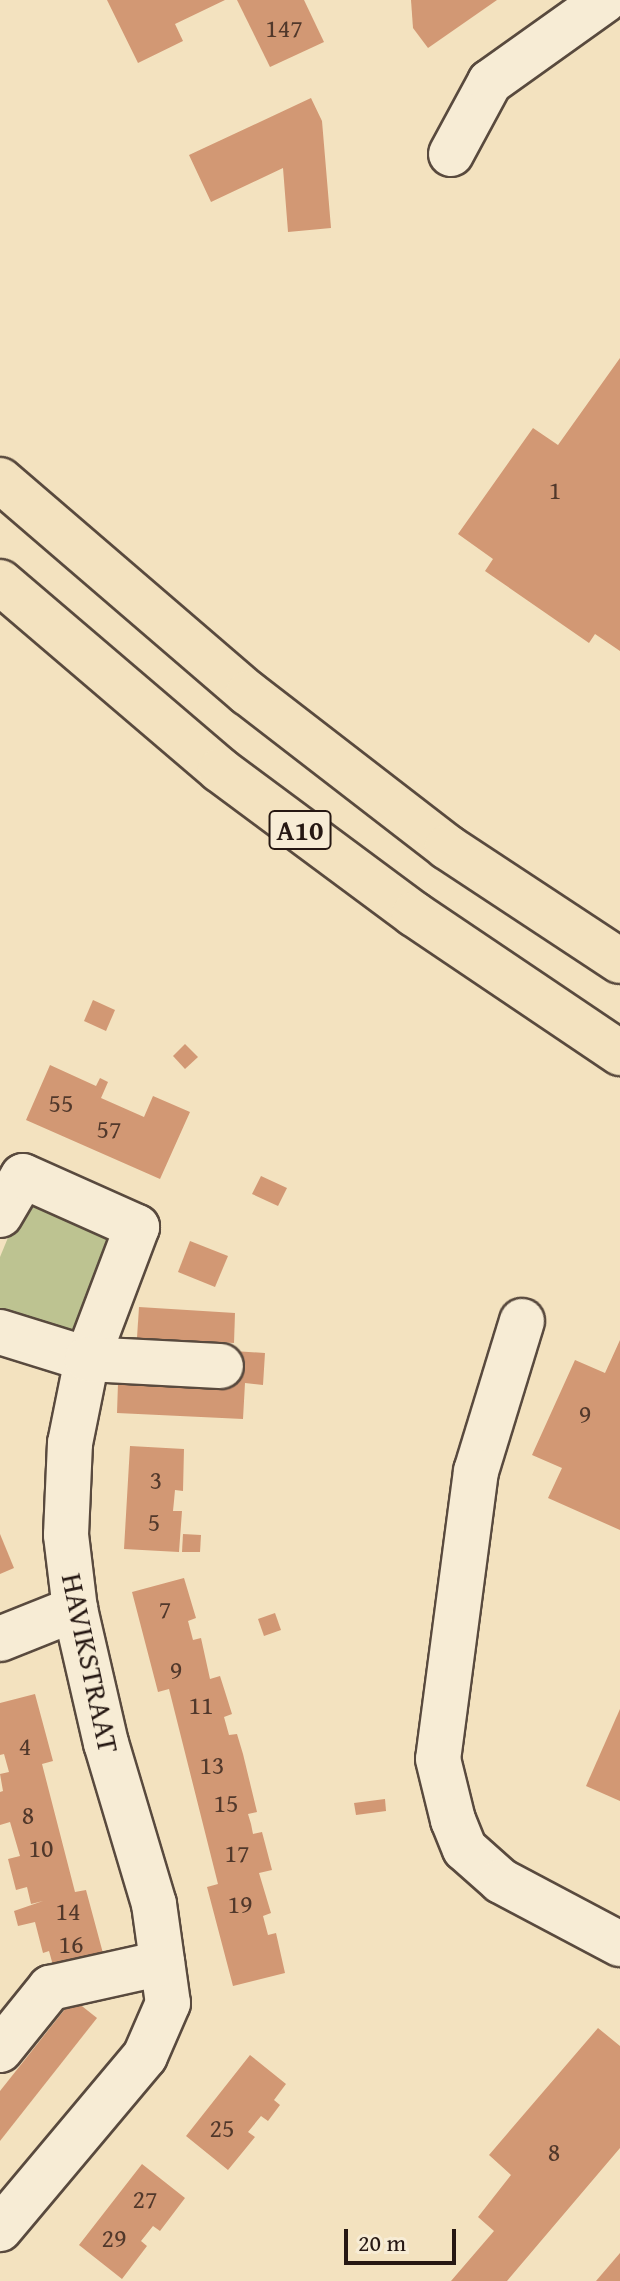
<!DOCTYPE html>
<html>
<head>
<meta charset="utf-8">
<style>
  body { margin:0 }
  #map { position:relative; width:620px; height:2281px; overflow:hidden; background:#f3e2bf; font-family:"Gentium Book Plus",serif }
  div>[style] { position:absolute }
  .green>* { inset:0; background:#bdc391 }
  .building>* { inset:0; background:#d29874 }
  .roads { filter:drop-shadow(2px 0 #594a3e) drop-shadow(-2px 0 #594a3e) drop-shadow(0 2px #594a3e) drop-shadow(0 -2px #594a3e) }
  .minor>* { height:44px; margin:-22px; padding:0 22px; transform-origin:22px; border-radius:22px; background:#f7ecd5 }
  .highway>* { height:44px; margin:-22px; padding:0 22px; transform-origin:22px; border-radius:22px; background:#f3e2bf }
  span { translate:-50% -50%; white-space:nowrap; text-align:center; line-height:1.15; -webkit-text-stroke:6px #f7ecd5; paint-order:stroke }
  .number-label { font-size:26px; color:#51382b }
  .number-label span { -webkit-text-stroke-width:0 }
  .shield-label span { padding:2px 6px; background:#f7ecd5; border:2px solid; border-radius:6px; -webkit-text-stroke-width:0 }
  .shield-label { font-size:28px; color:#261813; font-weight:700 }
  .street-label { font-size:30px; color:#261813 }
  .scale { position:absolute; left:344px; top:2229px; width:112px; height:36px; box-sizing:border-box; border:4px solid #261813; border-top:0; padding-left:10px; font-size:24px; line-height:28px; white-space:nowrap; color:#261813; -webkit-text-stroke:6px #f7ecd5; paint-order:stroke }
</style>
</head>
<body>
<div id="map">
  <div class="green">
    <i style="clip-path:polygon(24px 1199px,109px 1233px,72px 1334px,0 1308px,0 1257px)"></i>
  </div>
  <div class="building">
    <i style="clip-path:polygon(107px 0,225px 0,175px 24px,183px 41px,138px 63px)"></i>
    <i style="clip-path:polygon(237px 0,304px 0,324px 42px,270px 67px)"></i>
    <i style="clip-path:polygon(411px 0,497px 0,428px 48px,413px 28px)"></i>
    <i style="clip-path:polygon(311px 98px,322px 121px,331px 228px,288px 232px,283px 168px,211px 202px,189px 155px)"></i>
    <i style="clip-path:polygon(620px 358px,620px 651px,595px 634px,589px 643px,485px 571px,493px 559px,458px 534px,533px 428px,558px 445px)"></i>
    <i style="clip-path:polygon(93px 1000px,115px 1010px,106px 1031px,84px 1021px)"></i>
    <i style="clip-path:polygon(185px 1044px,198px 1057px,185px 1069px,173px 1056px)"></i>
    <i style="clip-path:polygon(50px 1065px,96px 1086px,100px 1078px,108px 1082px,101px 1098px,144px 1117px,153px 1096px,190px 1112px,160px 1179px,26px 1120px)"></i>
    <i style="clip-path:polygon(261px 1176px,287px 1188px,278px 1206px,252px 1194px)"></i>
    <i style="clip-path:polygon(190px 1241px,228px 1256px,215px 1287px,178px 1272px)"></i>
    <i style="clip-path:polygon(139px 1307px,235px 1313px,234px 1343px,137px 1338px)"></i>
    <i style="clip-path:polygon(620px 1340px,620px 1530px,548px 1498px,562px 1468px,532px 1455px,575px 1360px,605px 1373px)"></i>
    <i style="clip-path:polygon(234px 1351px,265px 1353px,263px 1385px,245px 1383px,243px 1419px,117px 1413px,118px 1383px,232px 1388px)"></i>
    <i style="clip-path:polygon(130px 1446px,184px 1449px,183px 1491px,175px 1490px,174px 1501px,173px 1511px,182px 1511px,179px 1552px,124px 1549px)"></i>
    <i style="clip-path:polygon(0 1534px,14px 1568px,0 1574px)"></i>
    <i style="clip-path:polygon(183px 1534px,201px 1535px,200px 1552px,182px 1552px)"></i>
    <i style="clip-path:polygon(184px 1578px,196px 1618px,188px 1621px,193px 1640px,201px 1638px,210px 1679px,220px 1676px,232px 1714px,224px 1717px,229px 1735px,237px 1734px,243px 1754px,257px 1812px,248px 1814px,251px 1824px,253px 1834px,262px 1832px,272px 1870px,259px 1873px,271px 1913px,263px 1916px,268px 1935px,276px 1933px,285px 1973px,233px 1986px,207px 1887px,218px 1884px,169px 1689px,158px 1692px,132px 1592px)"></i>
    <i style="clip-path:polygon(275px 1613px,281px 1630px,264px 1636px,258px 1619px)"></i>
    <i style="clip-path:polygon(35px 1694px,53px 1761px,42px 1764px,50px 1795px,75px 1892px,86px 1890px,104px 1957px,54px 1969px,49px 1951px,43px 1953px,35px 1922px,18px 1926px,14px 1911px,43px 1901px,31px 1904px,27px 1887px,16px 1890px,8px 1859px,20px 1856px,10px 1822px,0 1825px,0 1792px,3px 1791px,0 1774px,9px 1772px,4px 1754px,0 1755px,0 1703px)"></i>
    <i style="clip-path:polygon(620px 1709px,620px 1801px,586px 1786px)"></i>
    <i style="clip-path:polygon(385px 1799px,386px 1811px,356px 1815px,354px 1803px)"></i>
    <i style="clip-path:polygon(73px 1999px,97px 2018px,0 2141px,0 2091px)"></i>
    <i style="clip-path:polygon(598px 2028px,620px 2046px,620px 2148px,507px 2281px,451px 2281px,494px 2231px,478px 2217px,511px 2175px,489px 2155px)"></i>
    <i style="clip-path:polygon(250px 2055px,286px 2084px,274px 2100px,280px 2105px,268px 2121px,261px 2116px,248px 2132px,255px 2137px,228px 2170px,186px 2136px)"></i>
    <i style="clip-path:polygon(142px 2164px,185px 2198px,160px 2231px,153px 2226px,141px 2241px,147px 2246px,122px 2279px,79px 2245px)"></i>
    <i style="clip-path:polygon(620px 2253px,620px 2281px,596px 2281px)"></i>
  </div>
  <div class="roads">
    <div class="minor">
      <i style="left:451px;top:154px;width:82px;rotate:-61.6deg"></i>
      <i style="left:490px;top:82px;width:141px;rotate:-35.5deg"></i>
      <i style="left:0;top:1215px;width:45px;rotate:-59.5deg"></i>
      <i style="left:23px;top:1176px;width:125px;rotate:24.1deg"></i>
      <i style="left:137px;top:1227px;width:141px;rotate:110.7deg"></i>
      <i style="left:87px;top:1359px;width:86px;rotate:101.4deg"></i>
      <i style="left:70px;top:1443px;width:92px;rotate:92.5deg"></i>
      <i style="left:66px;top:1535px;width:75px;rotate:83.1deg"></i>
      <i style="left:75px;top:1609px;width:138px;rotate:77deg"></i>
      <i style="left:106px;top:1743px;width:168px;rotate:73.4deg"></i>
      <i style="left:154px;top:1904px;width:100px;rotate:82deg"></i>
      <i style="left:168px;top:2003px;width:58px;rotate:113.5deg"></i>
      <i style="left:145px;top:2056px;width:226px;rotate:130deg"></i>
      <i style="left:522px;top:1321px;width:157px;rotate:107deg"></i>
      <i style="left:476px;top:1471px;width:290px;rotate:97.5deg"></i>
      <i style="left:438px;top:1759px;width:63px;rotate:76.2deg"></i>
      <i style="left:453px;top:1820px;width:31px;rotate:68deg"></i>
      <i style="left:465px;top:1849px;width:48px;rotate:41.6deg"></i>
      <i style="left:501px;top:1881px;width:135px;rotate:27.9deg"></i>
      <i style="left:0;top:1332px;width:91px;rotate:17.2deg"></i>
      <i style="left:87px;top:1359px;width:134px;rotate:3deg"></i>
      <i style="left:0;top:1639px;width:81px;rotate:-21.8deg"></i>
      <i style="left:0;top:2050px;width:80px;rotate:-51.1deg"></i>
      <i style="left:50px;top:1988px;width:115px;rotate:-12.6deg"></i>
    </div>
    <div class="highway">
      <i style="left:0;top:480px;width:327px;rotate:40.7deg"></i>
      <i style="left:248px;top:693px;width:252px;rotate:37.7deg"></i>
      <i style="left:447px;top:847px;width:207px;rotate:33.4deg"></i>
      <i style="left:0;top:582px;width:289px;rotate:40.5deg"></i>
      <i style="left:220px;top:770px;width:242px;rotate:36.6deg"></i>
      <i style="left:414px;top:914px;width:249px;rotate:34deg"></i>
    </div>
  </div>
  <div class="number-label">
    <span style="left:284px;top:28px">147</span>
    <span style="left:555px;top:490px">1</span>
    <span style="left:61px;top:1103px">55</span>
    <span style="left:109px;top:1129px">57</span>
    <span style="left:585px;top:1414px">9</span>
    <span style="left:156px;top:1480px">3</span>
    <span style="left:154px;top:1522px">5</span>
    <span style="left:165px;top:1609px">7</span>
    <span style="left:176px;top:1670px">9</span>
    <span style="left:201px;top:1705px">11</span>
    <span style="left:25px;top:1746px">4</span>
    <span style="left:212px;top:1765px">13</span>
    <span style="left:226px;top:1803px">15</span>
    <span style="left:28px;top:1815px">8</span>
    <span style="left:41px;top:1848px">10</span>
    <span style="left:237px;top:1853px">17</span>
    <span style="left:240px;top:1904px">19</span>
    <span style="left:68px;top:1911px">14</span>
    <span style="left:71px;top:1944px">16</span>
    <span style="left:222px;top:2128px">25</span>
    <span style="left:554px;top:2152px">8</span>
    <span style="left:145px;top:2199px">27</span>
    <span style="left:114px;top:2238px">29</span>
  </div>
  <div class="shield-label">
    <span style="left:300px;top:830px">A10</span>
  </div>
  <div class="street-label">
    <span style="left:91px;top:1663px;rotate:78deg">HAVIKSTRAAT</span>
  </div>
  <div class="scale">20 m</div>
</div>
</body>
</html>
